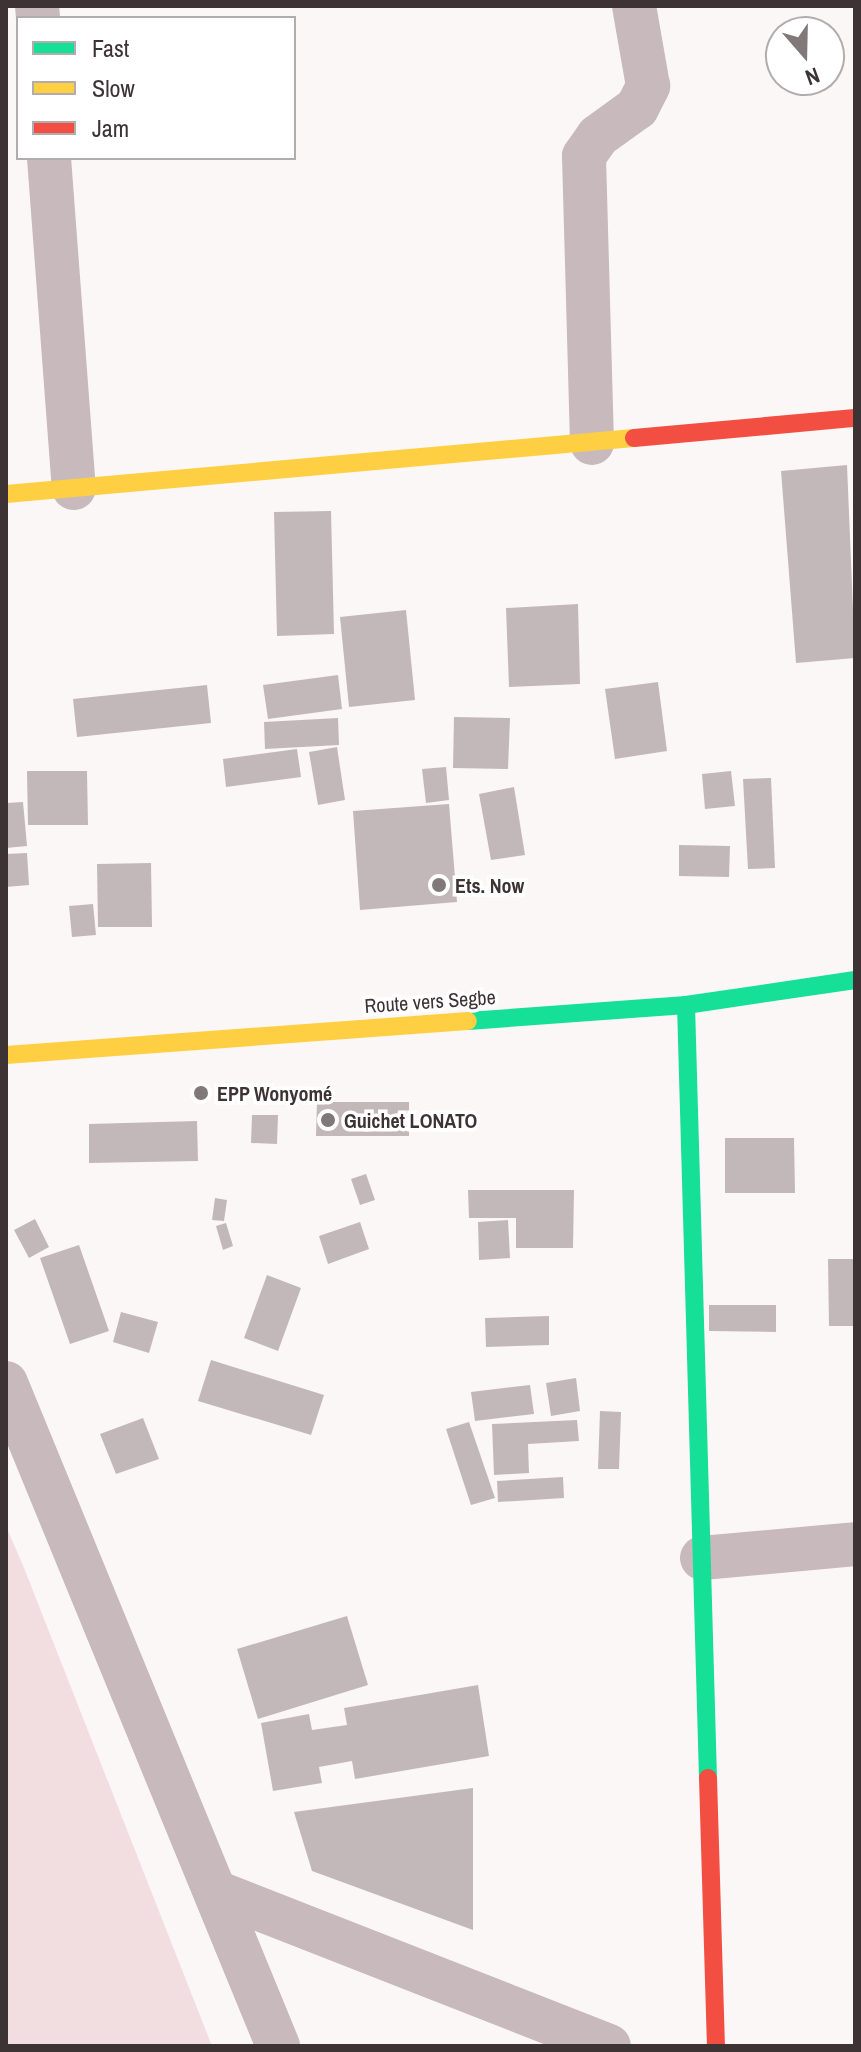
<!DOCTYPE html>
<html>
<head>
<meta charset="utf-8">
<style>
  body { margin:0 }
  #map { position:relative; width:861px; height:2052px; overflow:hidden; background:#fcf7f7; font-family:"Archivo Narrow",sans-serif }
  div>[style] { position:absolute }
  .green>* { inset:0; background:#f2dde0 }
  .building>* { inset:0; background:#c3b8b9 }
  .street>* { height:44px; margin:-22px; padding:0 22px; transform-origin:22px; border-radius:22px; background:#c7b9bc }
  .fast>* { height:18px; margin:-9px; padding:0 9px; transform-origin:9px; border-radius:9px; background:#16e098 }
  .slow>* { height:18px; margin:-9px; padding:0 9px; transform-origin:9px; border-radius:9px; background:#ffcf43 }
  .jam>* { height:18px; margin:-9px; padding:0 9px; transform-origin:9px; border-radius:9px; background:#f24e42 }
  .dots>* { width:22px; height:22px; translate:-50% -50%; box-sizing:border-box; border:4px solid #fff; border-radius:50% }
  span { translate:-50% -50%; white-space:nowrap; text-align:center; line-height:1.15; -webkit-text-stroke:7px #fff; paint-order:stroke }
  .poi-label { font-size:20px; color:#3d3335; font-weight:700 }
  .left { translate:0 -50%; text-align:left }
  .street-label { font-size:20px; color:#3d3335 }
  .frame { position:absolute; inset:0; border:8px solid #3d3335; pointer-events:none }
  .legend { position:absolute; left:16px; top:16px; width:280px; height:144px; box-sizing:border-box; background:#fff; border:2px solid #b1adae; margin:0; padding:10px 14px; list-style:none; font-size:24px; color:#3d3335 }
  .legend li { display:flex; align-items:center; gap:16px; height:40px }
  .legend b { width:40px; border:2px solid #b1adae }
  .north { position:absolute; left:765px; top:16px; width:80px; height:80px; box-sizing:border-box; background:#fff; border:2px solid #b1adae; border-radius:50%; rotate:160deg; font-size:22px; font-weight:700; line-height:32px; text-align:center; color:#3d3335 }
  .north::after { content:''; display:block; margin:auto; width:28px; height:36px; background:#807879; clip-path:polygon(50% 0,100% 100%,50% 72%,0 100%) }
</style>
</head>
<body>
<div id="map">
  <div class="green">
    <i style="clip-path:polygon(6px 1526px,24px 1568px,212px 2046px,6px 2046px)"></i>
  </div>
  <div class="building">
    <i style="clip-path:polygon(847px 465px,855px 658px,796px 663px,781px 471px)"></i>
    <i style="clip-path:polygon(331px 511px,334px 634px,277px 636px,274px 512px)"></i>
    <i style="clip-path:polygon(578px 604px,580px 684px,509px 687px,506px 608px)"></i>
    <i style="clip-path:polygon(406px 610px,415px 700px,349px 707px,340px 617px)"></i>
    <i style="clip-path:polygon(338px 675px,342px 709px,268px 719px,263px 685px)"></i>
    <i style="clip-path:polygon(658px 682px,667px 751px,615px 759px,605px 689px)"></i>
    <i style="clip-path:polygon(207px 685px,211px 723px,77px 737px,73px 699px)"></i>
    <i style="clip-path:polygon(454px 717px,510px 718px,508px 769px,453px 768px)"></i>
    <i style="clip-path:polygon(338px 718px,339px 745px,265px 749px,264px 722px)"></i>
    <i style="clip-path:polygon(337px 747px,345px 800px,318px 805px,309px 752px)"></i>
    <i style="clip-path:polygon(297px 749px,301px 777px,226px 787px,223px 759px)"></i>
    <i style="clip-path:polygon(446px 767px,449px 800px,426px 803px,422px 769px)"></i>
    <i style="clip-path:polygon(27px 771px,87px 771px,88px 825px,28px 825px)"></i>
    <i style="clip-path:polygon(731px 771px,735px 806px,705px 809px,702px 774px)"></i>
    <i style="clip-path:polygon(771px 778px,775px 868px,748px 869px,743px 779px)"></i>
    <i style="clip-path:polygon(514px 787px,525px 855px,491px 860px,479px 794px)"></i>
    <i style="clip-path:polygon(23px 802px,27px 846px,6px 848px,6px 803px)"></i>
    <i style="clip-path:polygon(449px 804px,457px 902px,360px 910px,353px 811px)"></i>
    <i style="clip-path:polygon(679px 845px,730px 846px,729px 877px,679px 876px)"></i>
    <i style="clip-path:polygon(27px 853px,29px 885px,6px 887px,6px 854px)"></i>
    <i style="clip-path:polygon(151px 863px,152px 927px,98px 927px,97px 864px)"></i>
    <i style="clip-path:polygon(93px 904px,96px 935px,72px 937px,69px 906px)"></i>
    <i style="clip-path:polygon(317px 1102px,409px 1102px,409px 1136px,316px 1136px)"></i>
    <i style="clip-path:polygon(252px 1115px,278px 1115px,277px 1144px,251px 1143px)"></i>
    <i style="clip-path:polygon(197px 1121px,198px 1161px,89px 1163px,89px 1124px)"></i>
    <i style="clip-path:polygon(725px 1138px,794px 1138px,795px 1193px,725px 1193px)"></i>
    <i style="clip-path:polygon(366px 1174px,375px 1200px,360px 1205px,351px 1179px)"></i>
    <i style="clip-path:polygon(468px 1190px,574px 1190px,573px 1248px,516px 1248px,516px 1218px,469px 1218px)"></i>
    <i style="clip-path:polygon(215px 1198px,227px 1200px,224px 1221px,212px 1220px)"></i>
    <i style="clip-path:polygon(35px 1219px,49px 1247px,29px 1258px,14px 1230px)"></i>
    <i style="clip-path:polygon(508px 1220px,510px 1258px,479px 1260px,478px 1222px)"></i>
    <i style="clip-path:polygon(360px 1222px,369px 1249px,328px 1264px,319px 1236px)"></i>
    <i style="clip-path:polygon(226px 1223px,233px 1246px,223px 1250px,216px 1226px)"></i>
    <i style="clip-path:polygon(79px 1245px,109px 1331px,70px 1344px,40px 1258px)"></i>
    <i style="clip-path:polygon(828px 1259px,855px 1259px,855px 1326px,829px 1326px)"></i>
    <i style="clip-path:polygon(267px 1275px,301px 1288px,278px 1351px,244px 1338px)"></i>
    <i style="clip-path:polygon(709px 1305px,776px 1305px,776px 1332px,709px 1331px)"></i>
    <i style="clip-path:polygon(121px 1312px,158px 1322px,149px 1353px,113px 1342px)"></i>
    <i style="clip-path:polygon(549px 1316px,549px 1345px,486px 1347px,485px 1318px)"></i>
    <i style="clip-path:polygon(211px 1360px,324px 1395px,311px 1435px,198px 1401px)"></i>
    <i style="clip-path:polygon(576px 1378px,580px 1411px,551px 1416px,546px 1383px)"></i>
    <i style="clip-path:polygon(530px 1385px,534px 1414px,475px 1421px,471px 1392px)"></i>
    <i style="clip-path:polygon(600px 1411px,621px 1412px,619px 1469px,598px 1469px)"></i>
    <i style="clip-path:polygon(143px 1418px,159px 1459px,116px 1474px,100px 1434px)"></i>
    <i style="clip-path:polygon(577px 1420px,579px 1441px,528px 1444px,529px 1473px,494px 1475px,492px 1424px)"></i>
    <i style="clip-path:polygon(469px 1422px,495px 1498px,471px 1505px,446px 1429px)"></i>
    <i style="clip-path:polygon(563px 1477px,564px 1498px,498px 1502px,497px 1481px)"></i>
    <i style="clip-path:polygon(347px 1616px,368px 1685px,258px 1719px,237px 1649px)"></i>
    <i style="clip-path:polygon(478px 1685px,489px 1756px,355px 1779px,352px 1761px,319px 1767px,322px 1783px,273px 1791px,261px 1723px,309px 1714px,312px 1730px,347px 1725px,344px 1708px)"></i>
    <i style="clip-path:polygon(473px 1788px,473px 1930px,312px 1871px,294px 1812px)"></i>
  </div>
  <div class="street">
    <i style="left:37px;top:6px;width:12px;rotate:85deg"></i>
    <i style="left:49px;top:158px;width:331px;rotate:85.7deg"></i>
    <i style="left:592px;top:443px;width:287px;rotate:-91.6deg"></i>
    <i style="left:584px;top:156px;width:24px;rotate:-55deg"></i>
    <i style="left:598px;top:136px;width:48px;rotate:-35.7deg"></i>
    <i style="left:637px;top:108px;width:25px;rotate:-63deg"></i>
    <i style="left:648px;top:86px;width:81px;rotate:-99.9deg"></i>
    <i style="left:6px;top:1383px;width:717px;rotate:67.69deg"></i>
    <i style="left:702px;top:1558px;width:154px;rotate:-5.2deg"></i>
    <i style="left:216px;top:1892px;width:422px;rotate:21.4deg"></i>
  </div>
  <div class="fast">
    <i style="left:686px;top:1005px;width:773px;rotate:88.37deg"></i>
    <i style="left:468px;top:1021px;width:219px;rotate:-4.2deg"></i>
    <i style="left:686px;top:1005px;width:171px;rotate:-8.4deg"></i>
  </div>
  <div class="slow">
    <i style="left:6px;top:494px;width:630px;rotate:-5.1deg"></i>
    <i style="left:6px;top:1055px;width:463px;rotate:-4.2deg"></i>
  </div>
  <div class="jam">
    <i style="left:634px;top:438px;width:222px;rotate:-5.2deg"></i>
    <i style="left:708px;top:1778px;width:268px;rotate:88.3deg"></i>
  </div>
  <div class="dots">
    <i style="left:439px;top:885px;background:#807879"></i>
    <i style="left:201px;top:1093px;background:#807879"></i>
    <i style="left:328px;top:1120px;background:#807879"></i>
  </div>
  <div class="poi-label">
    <span class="left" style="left:455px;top:885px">Ets. Now</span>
    <span class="left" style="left:217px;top:1093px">EPP Wonyomé</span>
    <span class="left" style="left:344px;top:1120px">Guichet LONATO</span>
  </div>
  <div class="street-label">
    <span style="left:430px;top:1001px;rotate:-4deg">Route vers Segbe</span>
  </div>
  <div class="frame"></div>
  <ul class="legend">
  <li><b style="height:10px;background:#16e098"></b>Fast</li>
  <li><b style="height:10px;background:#ffcf43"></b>Slow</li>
  <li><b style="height:10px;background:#f24e42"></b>Jam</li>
  </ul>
  <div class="north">N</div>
</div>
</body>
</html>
